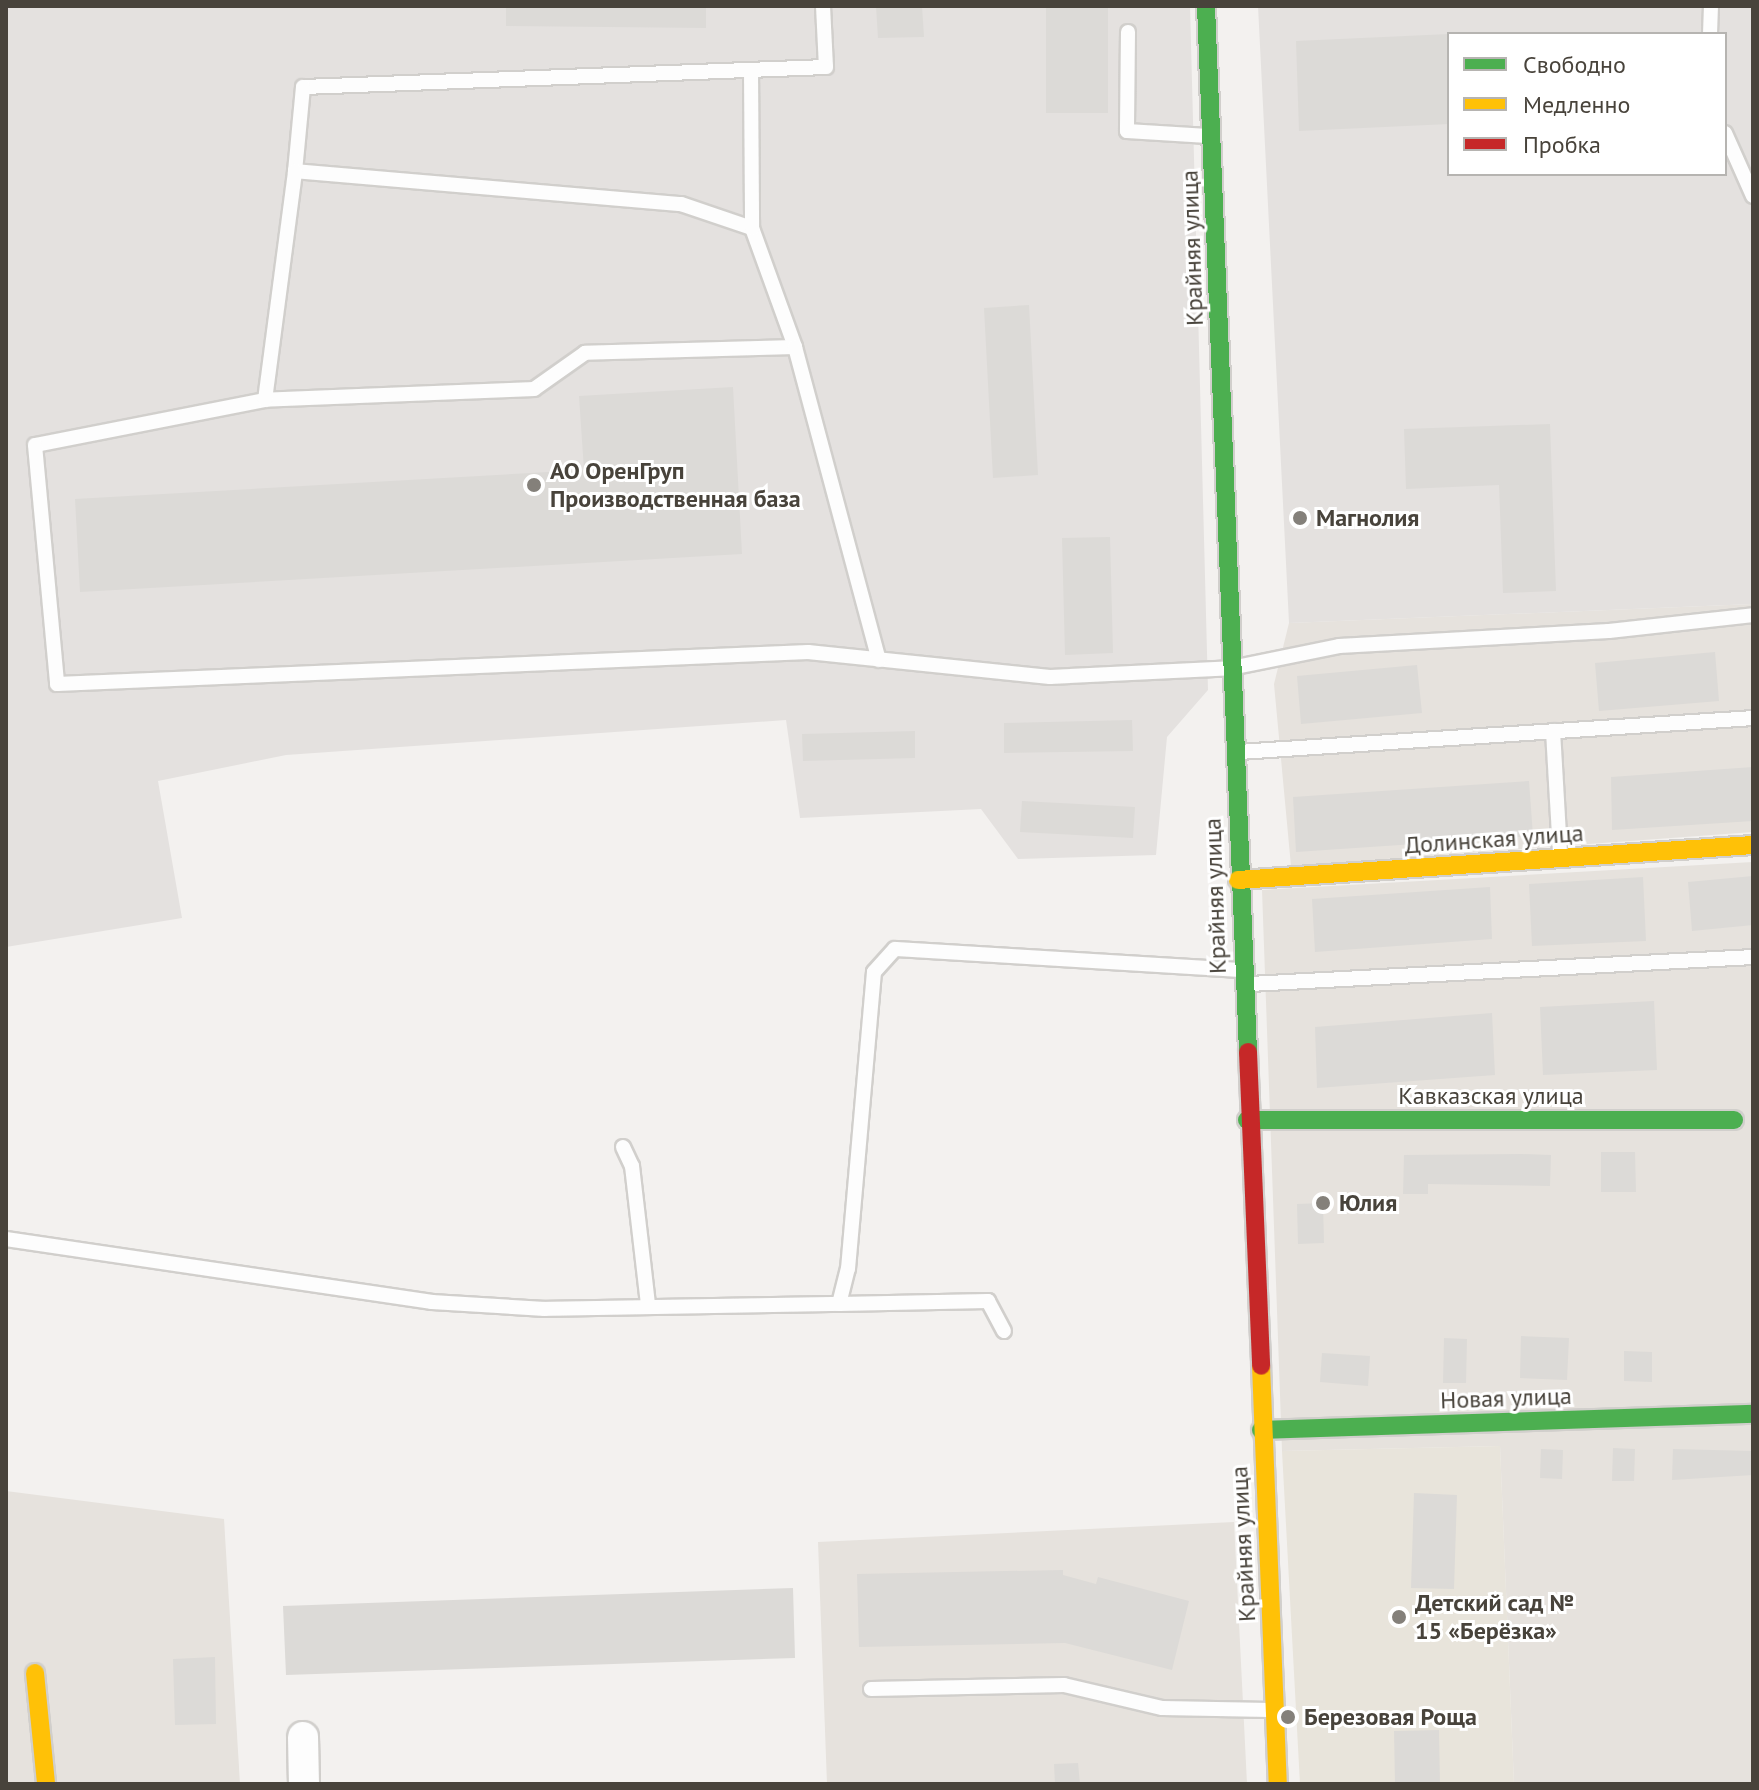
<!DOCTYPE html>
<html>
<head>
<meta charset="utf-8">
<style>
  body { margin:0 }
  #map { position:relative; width:1759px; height:1790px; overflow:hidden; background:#f3f1ef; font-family:"PT Sans",sans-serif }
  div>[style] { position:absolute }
  .residential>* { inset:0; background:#e6e2dd }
  .industrial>* { inset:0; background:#e4e1df }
  .education>* { inset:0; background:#e8e4db }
  .building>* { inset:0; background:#dcdad7 }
  .roads { filter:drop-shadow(2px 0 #d1cfcc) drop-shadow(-2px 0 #d1cfcc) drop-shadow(0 2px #d1cfcc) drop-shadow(0 -2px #d1cfcc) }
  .lane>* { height:14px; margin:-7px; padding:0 7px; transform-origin:7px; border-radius:7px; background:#fdfdfd }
  .street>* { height:30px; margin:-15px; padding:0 15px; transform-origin:15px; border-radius:15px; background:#fdfdfd }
  .fast>* { height:18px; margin:-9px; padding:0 9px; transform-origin:9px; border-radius:9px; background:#4caf50 }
  .slow>* { height:18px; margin:-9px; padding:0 9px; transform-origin:9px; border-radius:9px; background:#ffc107 }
  .jam>* { height:18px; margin:-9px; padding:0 9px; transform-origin:9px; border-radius:9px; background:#c62828 }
  .dots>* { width:22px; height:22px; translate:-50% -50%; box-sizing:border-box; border:4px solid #fff; border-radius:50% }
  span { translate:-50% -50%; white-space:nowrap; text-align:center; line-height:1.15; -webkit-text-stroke:6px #fff; paint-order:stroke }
  .street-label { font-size:24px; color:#48433b }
  .poi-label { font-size:24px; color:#48433b; font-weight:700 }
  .left { translate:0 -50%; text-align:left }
  .frame { position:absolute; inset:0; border:8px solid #48433b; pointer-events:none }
  .legend { position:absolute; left:1447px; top:32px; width:280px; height:144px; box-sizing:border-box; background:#fff; border:2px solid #b6b4b1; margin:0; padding:10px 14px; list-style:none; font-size:24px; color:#48433b }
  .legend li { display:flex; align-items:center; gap:16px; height:40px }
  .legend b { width:40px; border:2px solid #b6b4b1 }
</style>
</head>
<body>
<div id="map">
  <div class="residential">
    <i style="clip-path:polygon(1753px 604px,1753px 832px,1291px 866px,1274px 684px,1289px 623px)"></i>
    <i style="clip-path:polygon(1753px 862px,1753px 1784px,1514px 1784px,1500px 1446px,1282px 1451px,1262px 890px)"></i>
    <i style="clip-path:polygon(6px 1491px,224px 1519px,240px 1784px,6px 1784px)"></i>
    <i style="clip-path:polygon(1234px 1522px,1247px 1784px,827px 1784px,818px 1542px)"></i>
  </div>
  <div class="industrial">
    <i style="clip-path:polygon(6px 6px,1190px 6px,1208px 690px,1167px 737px,1156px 855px,1018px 859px,981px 809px,800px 818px,786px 720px,286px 755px,158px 781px,182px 918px,6px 947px)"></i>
    <i style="clip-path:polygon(evenodd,1258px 6px,1753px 6px,1753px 604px,1289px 623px,1258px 6px,1449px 34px,1725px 34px,1725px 174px,1449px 174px,1449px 34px)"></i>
  </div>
  <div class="education">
    <i style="clip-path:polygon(1500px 1446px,1514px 1784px,1300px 1784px,1282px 1451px)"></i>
  </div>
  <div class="building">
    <i style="clip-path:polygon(506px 6px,706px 6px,706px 28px,506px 26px)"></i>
    <i style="clip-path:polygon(876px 6px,922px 6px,924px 37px,878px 38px)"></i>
    <i style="clip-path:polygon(1046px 6px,1108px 6px,1108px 113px,1046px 113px)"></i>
    <i style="clip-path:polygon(1449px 34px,1449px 124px,1299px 131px,1296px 41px)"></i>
    <i style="clip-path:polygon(1029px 305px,1038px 475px,993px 478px,984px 308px)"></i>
    <i style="clip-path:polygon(733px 387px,742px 554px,80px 592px,75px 499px,584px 470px,579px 396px)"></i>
    <i style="clip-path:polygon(1550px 424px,1556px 591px,1503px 593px,1499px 485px,1406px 489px,1404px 429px)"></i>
    <i style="clip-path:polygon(1110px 537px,1113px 653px,1065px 655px,1062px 538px)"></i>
    <i style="clip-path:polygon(1715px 652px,1719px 701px,1599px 711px,1595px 663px)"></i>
    <i style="clip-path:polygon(1417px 665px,1422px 713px,1301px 724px,1297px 676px)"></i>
    <i style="clip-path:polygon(1132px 720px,1133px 751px,1004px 753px,1004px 723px)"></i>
    <i style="clip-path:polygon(915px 731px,915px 758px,803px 761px,802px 734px)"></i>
    <i style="clip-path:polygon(1753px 767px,1753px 821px,1612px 830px,1611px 777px)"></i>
    <i style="clip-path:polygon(1529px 781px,1533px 836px,1296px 852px,1293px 797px)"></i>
    <i style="clip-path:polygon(1022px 801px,1135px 807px,1133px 838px,1020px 832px)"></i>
    <i style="clip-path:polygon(1753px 876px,1753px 925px,1692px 931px,1688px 882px)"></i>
    <i style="clip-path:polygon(1643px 877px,1646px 941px,1532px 946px,1529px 884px)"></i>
    <i style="clip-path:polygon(1490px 887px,1492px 939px,1315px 952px,1312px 899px)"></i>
    <i style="clip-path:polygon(1654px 1001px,1657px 1070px,1543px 1075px,1540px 1007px)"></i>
    <i style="clip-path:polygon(1492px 1013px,1495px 1075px,1317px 1088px,1315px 1027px)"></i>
    <i style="clip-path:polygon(1601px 1152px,1635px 1152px,1636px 1192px,1601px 1192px)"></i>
    <i style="clip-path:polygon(1522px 1154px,1551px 1155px,1550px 1186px,1428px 1184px,1428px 1194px,1403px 1194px,1404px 1155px)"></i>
    <i style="clip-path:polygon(1323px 1203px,1324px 1243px,1298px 1244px,1297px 1204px)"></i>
    <i style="clip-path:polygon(1521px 1336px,1569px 1338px,1567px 1380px,1520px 1378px)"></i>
    <i style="clip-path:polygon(1444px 1338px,1467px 1339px,1466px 1383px,1443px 1383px)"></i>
    <i style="clip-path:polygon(1624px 1351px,1652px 1352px,1652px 1382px,1624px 1381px)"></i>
    <i style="clip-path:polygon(1322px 1353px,1370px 1356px,1368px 1386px,1320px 1382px)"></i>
    <i style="clip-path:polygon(1613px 1448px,1635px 1449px,1634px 1481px,1612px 1481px)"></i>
    <i style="clip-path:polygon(1541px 1449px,1563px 1450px,1562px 1479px,1540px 1478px)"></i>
    <i style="clip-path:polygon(1673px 1449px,1753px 1451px,1753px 1475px,1672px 1480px)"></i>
    <i style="clip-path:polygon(1414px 1493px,1457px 1495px,1454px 1589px,1411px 1588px)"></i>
    <i style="clip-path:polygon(1063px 1570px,1063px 1575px,1096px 1584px,1098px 1577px,1189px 1601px,1172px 1670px,1065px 1643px,859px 1647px,857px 1574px)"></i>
    <i style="clip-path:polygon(793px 1588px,795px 1658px,286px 1675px,283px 1606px)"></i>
    <i style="clip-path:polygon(215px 1657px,216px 1724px,175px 1725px,173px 1659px)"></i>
    <i style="clip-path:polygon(1439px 1730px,1440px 1784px,1395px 1784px,1394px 1731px)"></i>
    <i style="clip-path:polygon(1078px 1763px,1080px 1784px,1055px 1784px,1054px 1764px)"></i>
  </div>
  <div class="roads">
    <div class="lane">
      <i style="left:823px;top:6px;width:61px;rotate:87.2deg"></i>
      <i style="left:826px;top:67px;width:523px;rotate:177.81deg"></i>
      <i style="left:303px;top:87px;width:84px;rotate:95.4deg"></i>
      <i style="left:295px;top:171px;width:387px;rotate:4.9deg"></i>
      <i style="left:681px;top:204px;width:75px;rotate:18.7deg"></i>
      <i style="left:752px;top:228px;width:127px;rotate:70.1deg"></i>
      <i style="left:795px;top:347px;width:210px;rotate:178.4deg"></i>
      <i style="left:585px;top:353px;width:62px;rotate:144.8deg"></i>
      <i style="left:534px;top:389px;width:269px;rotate:177.7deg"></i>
      <i style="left:265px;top:400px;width:234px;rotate:168.9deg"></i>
      <i style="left:35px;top:445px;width:240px;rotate:84.7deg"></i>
      <i style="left:57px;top:684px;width:752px;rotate:-2.44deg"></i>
      <i style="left:808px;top:652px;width:243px;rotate:5.9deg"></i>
      <i style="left:1050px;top:677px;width:181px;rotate:-2.8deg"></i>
      <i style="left:1231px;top:668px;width:110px;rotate:-11.5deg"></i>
      <i style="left:1339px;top:646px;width:270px;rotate:-3.2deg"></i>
      <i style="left:1609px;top:631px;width:145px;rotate:-6.3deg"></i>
      <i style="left:1128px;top:32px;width:99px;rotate:90.6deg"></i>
      <i style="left:1127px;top:131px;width:81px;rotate:3.5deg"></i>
      <i style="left:1710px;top:34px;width:28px;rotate:-88deg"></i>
      <i style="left:751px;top:70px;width:158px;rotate:89.6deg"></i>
      <i style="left:1725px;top:133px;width:69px;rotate:66deg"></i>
      <i style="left:795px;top:347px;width:324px;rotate:75deg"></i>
      <i style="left:265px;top:400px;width:231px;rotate:-82.5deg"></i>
      <i style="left:1553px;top:731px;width:123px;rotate:86.7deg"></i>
      <i style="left:1239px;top:752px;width:515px;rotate:-3.78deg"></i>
      <i style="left:1250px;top:984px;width:504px;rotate:-3.07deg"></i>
      <i style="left:623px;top:1147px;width:21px;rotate:65deg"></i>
      <i style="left:632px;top:1166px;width:140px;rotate:83.4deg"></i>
      <i style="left:6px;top:1239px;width:431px;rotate:8.4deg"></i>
      <i style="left:432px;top:1302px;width:113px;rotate:3.5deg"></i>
      <i style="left:545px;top:1309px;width:294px;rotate:-1deg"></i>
      <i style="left:839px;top:1304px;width:36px;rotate:-76deg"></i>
      <i style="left:848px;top:1269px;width:298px;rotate:-85deg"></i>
      <i style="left:874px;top:972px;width:31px;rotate:-48deg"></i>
      <i style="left:895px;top:949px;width:347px;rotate:3.5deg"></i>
      <i style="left:839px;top:1304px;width:149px;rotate:-1.2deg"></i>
      <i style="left:988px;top:1301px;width:34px;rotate:62deg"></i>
      <i style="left:871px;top:1689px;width:193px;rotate:-1.2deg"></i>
      <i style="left:1064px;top:1685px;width:101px;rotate:13.2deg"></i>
      <i style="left:1162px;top:1708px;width:108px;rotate:1.1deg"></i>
    </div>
    <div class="street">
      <i style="left:303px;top:1737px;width:47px;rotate:88.8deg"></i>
    </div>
    <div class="fast">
      <i style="left:1206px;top:6px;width:1047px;rotate:87.7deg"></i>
      <i style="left:1247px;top:1120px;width:487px"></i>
      <i style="left:1261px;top:1430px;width:492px;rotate:-1.9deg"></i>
    </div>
    <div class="slow">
      <i style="left:1238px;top:880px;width:516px;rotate:-3.89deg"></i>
      <i style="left:1261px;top:1366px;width:418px;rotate:87.7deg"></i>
      <i style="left:35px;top:1673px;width:112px;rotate:84.3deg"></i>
    </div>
    <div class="jam">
      <i style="left:1248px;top:1052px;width:314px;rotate:87.6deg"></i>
    </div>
  </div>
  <div class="dots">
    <i style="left:534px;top:485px;background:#84807a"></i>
    <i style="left:1300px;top:518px;background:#84807a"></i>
    <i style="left:1323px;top:1203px;background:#84807a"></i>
    <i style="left:1399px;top:1617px;background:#84807a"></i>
    <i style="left:1288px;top:1717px;background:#84807a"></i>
  </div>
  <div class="street-label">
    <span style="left:1192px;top:248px;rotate:-92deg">Крайняя улица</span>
    <span style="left:1494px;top:839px;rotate:-4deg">Долинская улица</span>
    <span style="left:1215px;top:896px;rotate:-92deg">Крайняя улица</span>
    <span style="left:1491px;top:1096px">Кавказская улица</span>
    <span style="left:1506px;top:1398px;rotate:-2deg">Новая улица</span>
    <span style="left:1243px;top:1544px;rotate:-93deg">Крайняя улица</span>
  </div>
  <div class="poi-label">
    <span class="left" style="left:550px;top:485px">АО ОренГруп<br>Производственная база</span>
    <span class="left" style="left:1316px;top:518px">Магнолия</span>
    <span class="left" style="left:1339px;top:1203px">Юлия</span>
    <span class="left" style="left:1415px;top:1617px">Детский сад №<br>15 «Берёзка»</span>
    <span class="left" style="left:1304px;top:1717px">Березовая Роща</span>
  </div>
  <div class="frame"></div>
  <ul class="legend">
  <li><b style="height:10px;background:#4caf50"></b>Свободно</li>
  <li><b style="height:10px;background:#ffc107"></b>Медленно</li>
  <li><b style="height:10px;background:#c62828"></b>Пробка</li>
  </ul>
</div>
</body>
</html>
